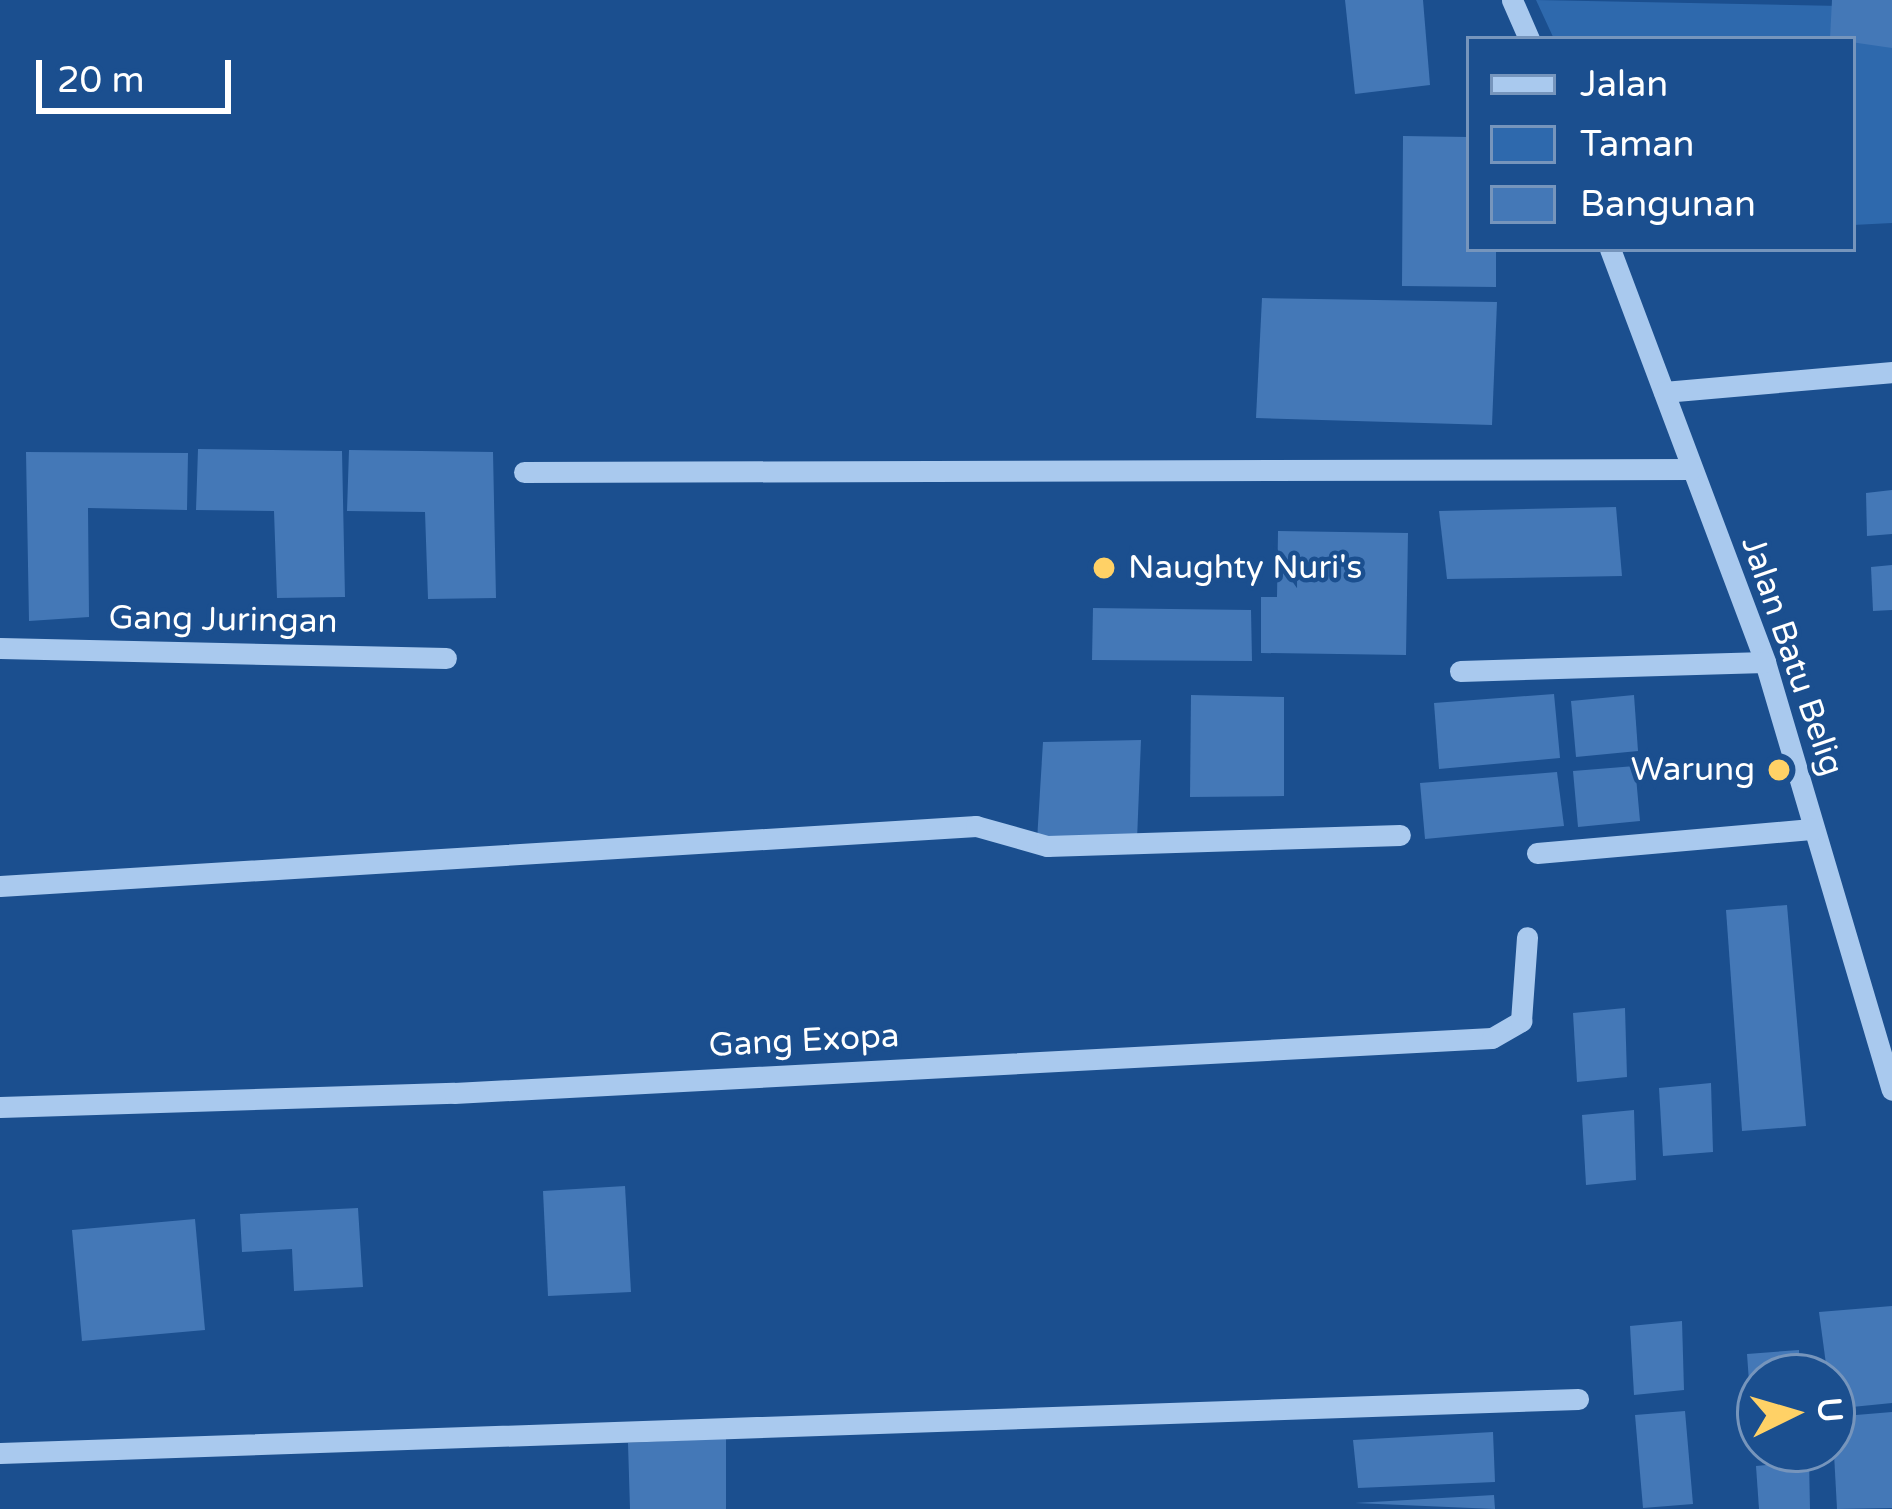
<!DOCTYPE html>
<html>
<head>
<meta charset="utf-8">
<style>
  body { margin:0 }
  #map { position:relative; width:1892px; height:1509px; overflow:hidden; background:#1b4f8f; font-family:"Varela Round",sans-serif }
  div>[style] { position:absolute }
  .green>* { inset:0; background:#2e69ad }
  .building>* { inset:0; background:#4478b7 }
  .minor>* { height:21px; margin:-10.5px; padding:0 10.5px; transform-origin:10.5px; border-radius:10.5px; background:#a9c9ee }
  .dots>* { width:33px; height:33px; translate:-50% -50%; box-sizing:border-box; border:6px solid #1b4f8f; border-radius:50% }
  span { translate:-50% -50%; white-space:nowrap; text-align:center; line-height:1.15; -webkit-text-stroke:9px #1b4f8f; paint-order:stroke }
  .poi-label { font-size:33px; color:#fff }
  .left { translate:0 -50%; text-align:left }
  .right { translate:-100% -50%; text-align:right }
  .street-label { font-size:33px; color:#fff }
  .legend { position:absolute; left:1466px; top:36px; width:390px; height:216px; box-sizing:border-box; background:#1b4f8f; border:3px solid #7695bc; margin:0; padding:15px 21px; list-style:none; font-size:36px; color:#fff }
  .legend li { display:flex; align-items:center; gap:24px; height:60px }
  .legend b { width:60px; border:3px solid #7695bc }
  .north { position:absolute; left:1736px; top:1353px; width:120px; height:120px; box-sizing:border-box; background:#1b4f8f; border:3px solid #7695bc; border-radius:50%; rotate:85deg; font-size:33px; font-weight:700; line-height:48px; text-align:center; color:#fff }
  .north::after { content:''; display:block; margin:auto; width:42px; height:54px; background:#ffd166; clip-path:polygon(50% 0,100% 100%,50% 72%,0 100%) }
  .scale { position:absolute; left:36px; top:60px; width:195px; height:54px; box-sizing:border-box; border:6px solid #fff; border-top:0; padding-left:15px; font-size:36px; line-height:42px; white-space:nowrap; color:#fff; -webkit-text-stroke:9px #1b4f8f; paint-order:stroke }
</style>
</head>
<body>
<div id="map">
  <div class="green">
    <i style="clip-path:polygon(1536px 0,1892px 7px,1892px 223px,1853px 225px,1853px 39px,1554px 39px)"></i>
  </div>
  <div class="building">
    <i style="clip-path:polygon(1345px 0,1423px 0,1430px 85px,1355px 94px)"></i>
    <i style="clip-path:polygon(1832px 0,1892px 0,1892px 48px,1830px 39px)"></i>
    <i style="clip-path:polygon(1403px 136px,1469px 137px,1469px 249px,1496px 249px,1496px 287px,1402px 286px)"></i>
    <i style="clip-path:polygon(1262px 298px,1497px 302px,1492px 425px,1256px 418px)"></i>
    <i style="clip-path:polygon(198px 449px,342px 451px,345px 597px,277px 598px,274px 511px,196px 510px)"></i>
    <i style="clip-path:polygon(349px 450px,493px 452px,496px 598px,428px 599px,425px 512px,347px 511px)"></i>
    <i style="clip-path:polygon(26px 452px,188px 453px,187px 510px,88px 508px,89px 617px,29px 621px)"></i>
    <i style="clip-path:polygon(1892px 490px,1892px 534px,1867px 536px,1866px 493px)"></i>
    <i style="clip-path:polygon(1616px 507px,1622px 576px,1447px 579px,1439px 511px)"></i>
    <i style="clip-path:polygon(1278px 531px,1408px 533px,1406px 655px,1261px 653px,1261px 597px,1277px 597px)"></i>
    <i style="clip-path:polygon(1892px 565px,1892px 610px,1873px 611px,1871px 567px)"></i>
    <i style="clip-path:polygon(1093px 608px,1251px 610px,1252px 661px,1092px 660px)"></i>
    <i style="clip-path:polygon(1554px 694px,1560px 758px,1439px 769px,1434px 703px)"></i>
    <i style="clip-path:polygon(1191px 695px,1284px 697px,1284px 796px,1190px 797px)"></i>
    <i style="clip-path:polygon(1634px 695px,1638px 751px,1576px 757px,1571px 701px)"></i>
    <i style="clip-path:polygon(1141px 740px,1137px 840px,1037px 841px,1043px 742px)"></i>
    <i style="clip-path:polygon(1635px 766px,1640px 821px,1578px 827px,1573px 771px)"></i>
    <i style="clip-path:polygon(1557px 772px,1564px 826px,1425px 839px,1420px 783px)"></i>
    <i style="clip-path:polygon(1787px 905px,1806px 1126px,1742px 1131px,1726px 910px)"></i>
    <i style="clip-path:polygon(1625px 1008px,1627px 1077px,1577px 1082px,1573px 1013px)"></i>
    <i style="clip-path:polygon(1711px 1083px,1713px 1152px,1663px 1156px,1659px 1088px)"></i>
    <i style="clip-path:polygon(1634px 1110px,1636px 1180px,1586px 1185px,1582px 1115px)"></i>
    <i style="clip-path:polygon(625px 1186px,631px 1292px,548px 1296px,543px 1191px)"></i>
    <i style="clip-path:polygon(358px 1208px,363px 1287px,294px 1291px,292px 1249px,242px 1252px,240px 1214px)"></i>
    <i style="clip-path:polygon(195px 1219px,205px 1330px,82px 1341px,72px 1230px)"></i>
    <i style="clip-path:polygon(1892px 1306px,1892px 1403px,1832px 1409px,1819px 1312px)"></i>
    <i style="clip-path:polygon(1682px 1321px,1684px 1390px,1634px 1395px,1630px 1326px)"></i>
    <i style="clip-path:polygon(1799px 1350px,1800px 1377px,1760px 1377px,1760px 1422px,1752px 1423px,1747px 1354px)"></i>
    <i style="clip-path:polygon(1685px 1411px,1693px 1504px,1643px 1508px,1635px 1415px)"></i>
    <i style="clip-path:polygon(1892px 1412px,1892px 1508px,1837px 1509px,1832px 1417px)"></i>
    <i style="clip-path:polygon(1493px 1432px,1495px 1482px,1358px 1488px,1353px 1440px)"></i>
    <i style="clip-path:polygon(726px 1438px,726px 1509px,630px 1509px,628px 1443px)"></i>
    <i style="clip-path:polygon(1809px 1461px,1810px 1509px,1759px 1509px,1756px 1466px)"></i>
    <i style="clip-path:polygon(1494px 1495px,1495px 1509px,1355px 1503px)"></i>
  </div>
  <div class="minor">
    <i style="left:1512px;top:0;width:43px;rotate:66.4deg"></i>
    <i style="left:1610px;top:249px;width:441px;rotate:69.4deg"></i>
    <i style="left:1765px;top:662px;width:446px;rotate:73.5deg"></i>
    <i style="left:1664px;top:392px;width:229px;rotate:-5deg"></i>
    <i style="left:524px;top:472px;width:1167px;rotate:-0.15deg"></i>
    <i style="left:0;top:648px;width:446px;rotate:1.3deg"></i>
    <i style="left:1460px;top:671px;width:305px;rotate:-1.7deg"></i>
    <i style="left:1537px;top:853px;width:278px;rotate:-5deg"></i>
    <i style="left:0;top:886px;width:978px;rotate:-3.52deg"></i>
    <i style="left:976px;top:826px;width:74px;rotate:15.7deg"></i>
    <i style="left:1047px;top:846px;width:353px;rotate:-1.8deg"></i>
    <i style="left:0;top:1107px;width:454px;rotate:-1.8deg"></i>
    <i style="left:454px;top:1093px;width:1039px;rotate:-3.03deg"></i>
    <i style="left:1492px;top:1038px;width:34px;rotate:-30deg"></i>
    <i style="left:1521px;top:1021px;width:84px;rotate:-85.9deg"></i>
    <i style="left:0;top:1453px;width:1579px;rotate:-1.96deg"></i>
  </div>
  <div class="dots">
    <i style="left:1104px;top:568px;background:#ffd166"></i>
    <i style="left:1779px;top:770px;background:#ffd166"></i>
  </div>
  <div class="poi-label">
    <span class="left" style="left:1128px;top:568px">Naughty Nuri's</span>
    <span class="right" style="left:1755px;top:770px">Warung</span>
  </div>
  <div class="street-label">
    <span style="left:223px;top:620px;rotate:1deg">Gang Juringan</span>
    <span style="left:1792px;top:656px;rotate:71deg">Jalan Batu Belig</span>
    <span style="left:804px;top:1041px;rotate:-3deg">Gang Exopa</span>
  </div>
  <ul class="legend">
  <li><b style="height:15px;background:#a9c9ee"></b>Jalan</li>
  <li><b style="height:33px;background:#2e69ad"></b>Taman</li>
  <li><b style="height:33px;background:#4478b7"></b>Bangunan</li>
  </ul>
  <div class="north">U</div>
  <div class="scale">20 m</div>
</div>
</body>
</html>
